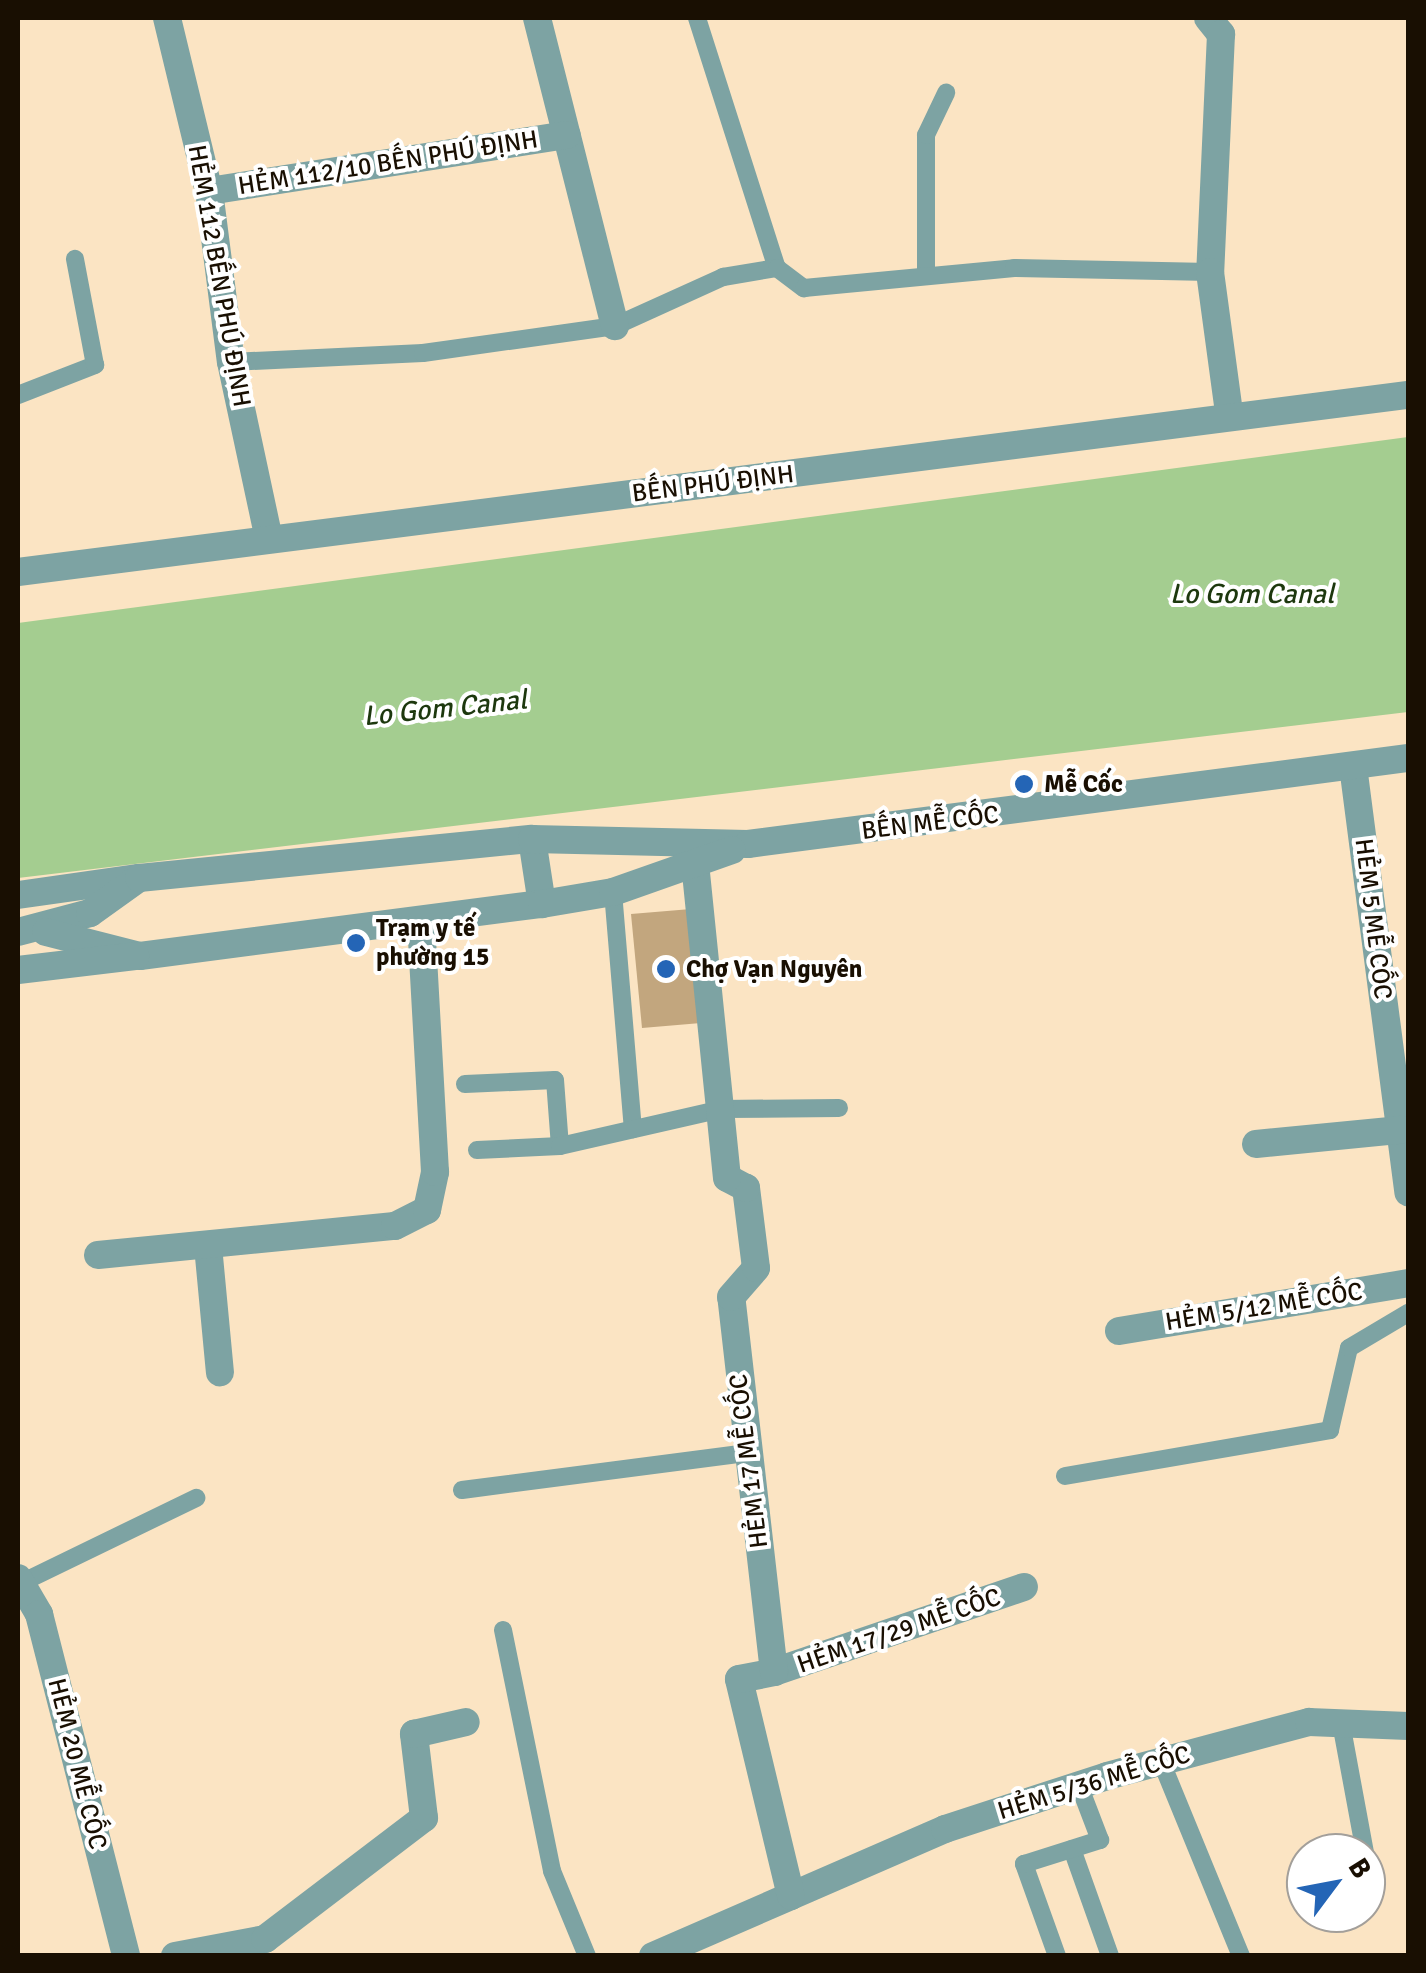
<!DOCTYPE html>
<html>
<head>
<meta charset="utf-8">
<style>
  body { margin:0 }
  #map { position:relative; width:1426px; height:1973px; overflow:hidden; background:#fbe4c3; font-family:Signika,sans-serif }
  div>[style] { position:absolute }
  .water>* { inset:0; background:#a4cd90 }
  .building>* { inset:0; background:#c2a67e }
  .service>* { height:18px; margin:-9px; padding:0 9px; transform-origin:9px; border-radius:9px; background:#7da3a3 }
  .minor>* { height:28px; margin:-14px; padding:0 14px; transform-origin:14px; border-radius:14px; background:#7da3a3 }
  .tertiary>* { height:28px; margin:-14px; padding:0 14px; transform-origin:14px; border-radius:14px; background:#7da3a3 }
  .dots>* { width:28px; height:28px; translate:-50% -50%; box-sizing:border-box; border:5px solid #fff; border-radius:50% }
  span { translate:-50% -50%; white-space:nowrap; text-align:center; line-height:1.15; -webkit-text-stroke:8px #fff; paint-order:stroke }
  .street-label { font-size:25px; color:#190f02 }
  .poi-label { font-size:25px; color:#190f02; font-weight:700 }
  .left { translate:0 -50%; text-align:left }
  .water-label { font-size:28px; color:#1d380e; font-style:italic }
  .frame { position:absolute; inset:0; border:20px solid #190f02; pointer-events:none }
  .north { position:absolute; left:1286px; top:1833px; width:100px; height:100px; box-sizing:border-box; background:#fff; border:2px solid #a39f9a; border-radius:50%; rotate:58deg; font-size:28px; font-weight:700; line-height:40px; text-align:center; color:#190f02 }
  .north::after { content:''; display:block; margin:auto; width:35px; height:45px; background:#2465b6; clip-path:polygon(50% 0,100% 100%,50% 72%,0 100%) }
</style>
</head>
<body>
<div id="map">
  <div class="water">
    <i style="clip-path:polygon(1408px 437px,1408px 712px,18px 878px,18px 623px)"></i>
  </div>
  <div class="building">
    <i style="clip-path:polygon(691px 909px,701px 1023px,642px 1028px,631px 914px)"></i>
  </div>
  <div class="service">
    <i style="left:697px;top:18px;width:262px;rotate:72.3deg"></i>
    <i style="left:926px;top:275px;width:140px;rotate:-90deg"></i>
    <i style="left:926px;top:135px;width:47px;rotate:-64.5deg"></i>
    <i style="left:231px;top:362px;width:192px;rotate:-2.7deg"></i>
    <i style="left:423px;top:353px;width:194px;rotate:-8deg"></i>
    <i style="left:615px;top:326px;width:119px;rotate:-24.4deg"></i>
    <i style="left:723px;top:277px;width:55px;rotate:-9.5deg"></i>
    <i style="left:777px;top:268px;width:34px;rotate:37deg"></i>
    <i style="left:804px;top:288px;width:211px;rotate:-5.4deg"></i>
    <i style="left:1014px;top:268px;width:196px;rotate:1.2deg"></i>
    <i style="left:18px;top:395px;width:83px;rotate:-21.3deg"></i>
    <i style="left:95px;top:365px;width:108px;rotate:-100.7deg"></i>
    <i style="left:613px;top:892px;width:238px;rotate:85.2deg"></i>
    <i style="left:465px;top:1084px;width:90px;rotate:-2.5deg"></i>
    <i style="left:555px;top:1080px;width:66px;rotate:85.7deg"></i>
    <i style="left:477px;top:1150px;width:83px;rotate:-2.8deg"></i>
    <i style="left:560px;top:1146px;width:165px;rotate:-12.9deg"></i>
    <i style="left:721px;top:1109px;width:118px;rotate:-0.5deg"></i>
    <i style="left:1065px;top:1476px;width:269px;rotate:-9.8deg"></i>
    <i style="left:1330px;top:1430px;width:84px;rotate:-77deg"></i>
    <i style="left:1349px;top:1348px;width:69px;rotate:-30.7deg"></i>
    <i style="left:462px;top:1490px;width:288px;rotate:-7.4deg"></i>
    <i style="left:21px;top:1583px;width:195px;rotate:-25.9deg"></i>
    <i style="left:503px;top:1630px;width:246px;rotate:78.5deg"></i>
    <i style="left:552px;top:1871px;width:92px;rotate:67.6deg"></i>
    <i style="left:1341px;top:1723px;width:132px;rotate:79.5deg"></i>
    <i style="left:1161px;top:1761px;width:211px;rotate:67.7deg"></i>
    <i style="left:1072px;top:1849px;width:114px;rotate:70.4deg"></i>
    <i style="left:1057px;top:1956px;width:98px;rotate:-109.7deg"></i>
    <i style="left:1024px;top:1864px;width:80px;rotate:-17.5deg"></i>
    <i style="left:1100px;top:1840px;width:59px;rotate:-110.9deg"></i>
  </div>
  <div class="minor">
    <i style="left:167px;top:18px;width:178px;rotate:76.4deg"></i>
    <i style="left:209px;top:191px;width:172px;rotate:82.7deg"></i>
    <i style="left:231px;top:362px;width:177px;rotate:77.9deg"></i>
    <i style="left:537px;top:18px;width:318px;rotate:75.8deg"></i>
    <i style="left:1208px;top:18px;width:21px;rotate:51deg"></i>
    <i style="left:1221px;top:34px;width:238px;rotate:92.6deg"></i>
    <i style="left:1210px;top:272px;width:142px;rotate:82.3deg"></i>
    <i style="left:209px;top:191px;width:362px;rotate:-8.9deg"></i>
    <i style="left:1353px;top:766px;width:430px;rotate:82.6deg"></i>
    <i style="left:1256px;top:1144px;width:145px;rotate:-5.6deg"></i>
    <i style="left:208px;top:1246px;width:127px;rotate:84.6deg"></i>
    <i style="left:98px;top:1255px;width:298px;rotate:-5.6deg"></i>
    <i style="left:395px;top:1226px;width:36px;rotate:-27deg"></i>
    <i style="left:427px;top:1210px;width:39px;rotate:-78deg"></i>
    <i style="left:435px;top:1172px;width:252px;rotate:-93.2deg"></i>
    <i style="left:1119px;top:1331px;width:293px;rotate:-9.4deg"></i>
    <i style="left:18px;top:1578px;width:42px;rotate:59.7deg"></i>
    <i style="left:39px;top:1614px;width:353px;rotate:75.7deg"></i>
    <i style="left:774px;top:1672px;width:264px;rotate:-18.8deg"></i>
    <i style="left:791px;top:1896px;width:168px;rotate:-23.5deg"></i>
    <i style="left:945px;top:1829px;width:170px;rotate:-18.1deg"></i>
    <i style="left:1107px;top:1776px;width:209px;rotate:-15deg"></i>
    <i style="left:1309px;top:1722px;width:99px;rotate:2.3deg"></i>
    <i style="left:175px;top:1956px;width:92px;rotate:-10.7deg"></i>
    <i style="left:265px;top:1939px;width:200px;rotate:-37.3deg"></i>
    <i style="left:424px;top:1818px;width:85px;rotate:-96.8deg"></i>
    <i style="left:414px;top:1734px;width:53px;rotate:-13deg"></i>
    <i style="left:653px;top:1956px;width:150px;rotate:-23.5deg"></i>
    <i style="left:791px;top:1896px;width:223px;rotate:-103.5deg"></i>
    <i style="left:739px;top:1679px;width:36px;rotate:-11deg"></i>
    <i style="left:774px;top:1672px;width:377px;rotate:-96.5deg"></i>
    <i style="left:731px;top:1297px;width:38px;rotate:-49deg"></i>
    <i style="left:756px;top:1268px;width:81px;rotate:-97.1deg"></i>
    <i style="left:746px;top:1188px;width:21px;rotate:-152deg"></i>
    <i style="left:727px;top:1178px;width:317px;rotate:-95.8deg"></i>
  </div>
  <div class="tertiary">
    <i style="left:18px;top:572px;width:1401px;rotate:-7.26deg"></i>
    <i style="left:532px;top:839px;width:66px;rotate:81.3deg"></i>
    <i style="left:18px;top:895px;width:120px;rotate:-8.1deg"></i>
    <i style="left:18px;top:932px;width:74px;rotate:-14.8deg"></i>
    <i style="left:90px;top:913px;width:60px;rotate:-35.5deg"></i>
    <i style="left:139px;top:878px;width:395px;rotate:-5.7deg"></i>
    <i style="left:532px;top:839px;width:216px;rotate:1.3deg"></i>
    <i style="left:748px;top:844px;width:666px;rotate:-7.42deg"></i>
    <i style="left:46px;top:932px;width:97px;rotate:14.3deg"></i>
    <i style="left:140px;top:956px;width:405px;rotate:-7.4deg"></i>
    <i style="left:542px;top:904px;width:72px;rotate:-9.6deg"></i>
    <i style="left:613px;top:892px;width:126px;rotate:-19.4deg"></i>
    <i style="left:18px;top:970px;width:118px;rotate:-6.8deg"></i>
  </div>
  <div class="dots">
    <i style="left:1024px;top:784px;background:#2465b6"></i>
    <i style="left:356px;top:943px;background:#2465b6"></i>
    <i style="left:666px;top:969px;background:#2465b6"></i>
  </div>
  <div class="street-label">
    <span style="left:388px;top:163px;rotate:-9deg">HẺM 112/10 BẾN PHÚ ĐỊNH</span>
    <span style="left:219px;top:276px;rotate:80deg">HẺM 112 BẾN PHÚ ĐỊNH</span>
    <span style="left:713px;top:484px;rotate:-7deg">BẾN PHÚ ĐỊNH</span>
    <span style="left:930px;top:823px;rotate:-7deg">BẾN MỄ CỐC</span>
    <span style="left:1373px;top:919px;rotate:83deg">HẺM 5 MỄ CỐC</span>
    <span style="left:1264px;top:1307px;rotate:-9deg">HẺM 5/12 MỄ CỐC</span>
    <span style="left:749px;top:1461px;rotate:-97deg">HẺM 17 MỄ CỐC</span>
    <span style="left:899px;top:1631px;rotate:-19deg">HẺM 17/29 MỄ CỐC</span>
    <span style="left:77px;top:1764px;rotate:76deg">HẺM 20 MỄ CỐC</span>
    <span style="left:1094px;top:1783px;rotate:-17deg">HẺM 5/36 MỄ CỐC</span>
  </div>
  <div class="poi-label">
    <span class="left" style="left:1044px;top:784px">Mễ Cốc</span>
    <span class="left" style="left:376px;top:943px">Trạm y tế<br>phường 15</span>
    <span class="left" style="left:686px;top:969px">Chợ Vạn Nguyên</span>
  </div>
  <div class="water-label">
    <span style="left:1252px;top:594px">Lo Gom Canal</span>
    <span style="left:445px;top:708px;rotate:-6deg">Lo Gom Canal</span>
  </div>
  <div class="frame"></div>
  <div class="north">B</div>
</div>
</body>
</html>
